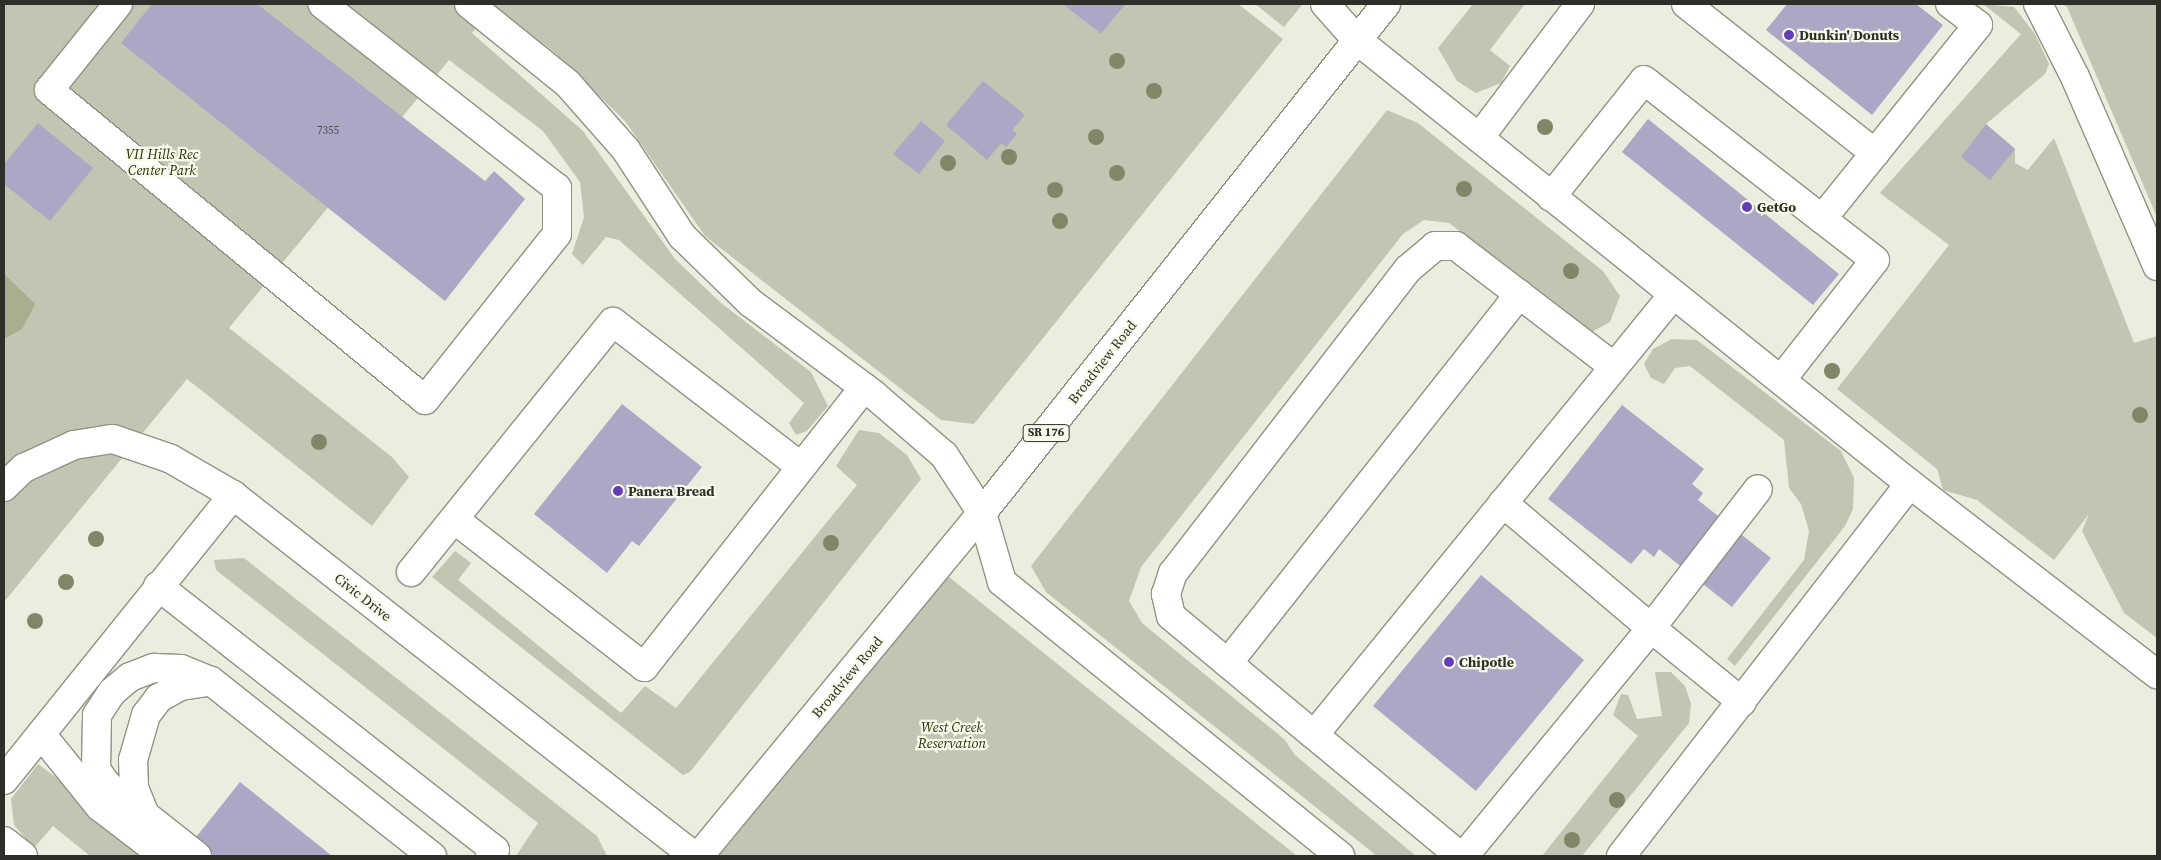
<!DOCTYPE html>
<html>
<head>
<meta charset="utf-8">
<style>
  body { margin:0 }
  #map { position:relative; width:2161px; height:860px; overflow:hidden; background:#ebeede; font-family:"Source Serif 4",serif }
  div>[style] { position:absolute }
  .green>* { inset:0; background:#c1c5b1 }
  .water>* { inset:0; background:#a8ae8e }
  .building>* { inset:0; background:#aca7c5 }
  .roads { filter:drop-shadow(1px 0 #909384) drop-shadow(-1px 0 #909384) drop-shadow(0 1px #909384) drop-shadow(0 -1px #909384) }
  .minor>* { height:28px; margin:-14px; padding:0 14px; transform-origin:14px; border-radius:14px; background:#fff }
  .major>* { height:28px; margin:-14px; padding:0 14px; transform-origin:14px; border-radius:14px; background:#fff }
  .trees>* { width:16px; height:16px; margin:-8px; border-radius:50%; background:#828669 }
  .dots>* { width:14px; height:14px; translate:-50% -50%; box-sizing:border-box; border:2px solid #f8fbeb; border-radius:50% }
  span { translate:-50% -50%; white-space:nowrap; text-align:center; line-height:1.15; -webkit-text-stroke:4.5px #f8fbeb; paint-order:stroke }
  .number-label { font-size:11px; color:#4e4d50 }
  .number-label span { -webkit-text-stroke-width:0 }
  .shield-label span { padding:1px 4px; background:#f8fbeb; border:1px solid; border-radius:4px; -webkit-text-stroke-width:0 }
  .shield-label { font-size:12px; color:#2e2f29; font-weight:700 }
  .poi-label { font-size:14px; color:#2e2f29; font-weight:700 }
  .left { translate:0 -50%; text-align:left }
  .park-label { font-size:14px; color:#2d3109; font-style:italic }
  .street-label { font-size:14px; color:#2e2f29 }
  .frame { position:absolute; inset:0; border:5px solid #2e2f29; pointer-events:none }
</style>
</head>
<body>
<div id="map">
  <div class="green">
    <i style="clip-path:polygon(4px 4px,1062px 4px,1101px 34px,1126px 4px,1238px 4px,1283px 39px,974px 424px,941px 420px,705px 236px,625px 121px,554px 52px,494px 6px,472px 33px,583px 131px,675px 259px,721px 303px,811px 372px,828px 406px,807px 431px,796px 435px,789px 423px,804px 403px,619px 240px,606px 237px,583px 265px,572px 254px,584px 217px,580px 182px,543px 131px,449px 60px,229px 328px,392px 457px,409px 477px,372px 526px,187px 379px,4px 602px)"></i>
    <i style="clip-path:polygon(1255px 4px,1301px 4px,1302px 5px,1284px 27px)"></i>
    <i style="clip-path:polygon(1473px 4px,1525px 4px,1490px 50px,1510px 66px,1501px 83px,1476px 93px,1457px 81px,1438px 48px)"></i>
    <i style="clip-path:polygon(1983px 4px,2014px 7px,2035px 34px,2049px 64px,2045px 74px,1986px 124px,2015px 149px,2015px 163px,2028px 170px,2054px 138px,2134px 343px,2157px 336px,2157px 638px,2124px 613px,2082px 531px,2089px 514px,2054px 560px,1977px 500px,1943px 490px,1937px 469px,1837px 389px,1949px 245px,1880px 193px,2021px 34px)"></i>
    <i style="clip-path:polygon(2063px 4px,2157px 4px,2157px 217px,2067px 7px)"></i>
    <i style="clip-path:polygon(1387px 110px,1418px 123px,1603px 271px,1620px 296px,1610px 322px,1590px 333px,1449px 223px,1424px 220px,1403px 234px,1141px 567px,1129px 601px,1142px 623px,1284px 739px,1295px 755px,1416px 856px,1377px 856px,1046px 592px,1031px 566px)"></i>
    <i style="clip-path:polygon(1672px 339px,1697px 340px,1841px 451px,1854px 478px,1853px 509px,1845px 526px,1735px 666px,1727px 659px,1804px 560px,1809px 531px,1801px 504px,1789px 488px,1784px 440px,1690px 366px,1675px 368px,1664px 384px,1651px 378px,1644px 364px,1653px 349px)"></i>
    <i style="clip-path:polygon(859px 430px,879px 433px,907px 455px,921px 479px,690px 772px,683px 775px,432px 577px,455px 551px,471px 563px,458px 580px,621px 713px,645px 686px,676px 708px,857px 485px,836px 466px)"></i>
    <i style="clip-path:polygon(244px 558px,597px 836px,607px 856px,516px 856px,538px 823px,216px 570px,214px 560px)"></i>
    <i style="clip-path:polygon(934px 565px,1297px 856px,698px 856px)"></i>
    <i style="clip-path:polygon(1655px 672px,1671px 672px,1685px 686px,1691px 704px,1689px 723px,1582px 856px,1542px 856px,1638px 736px,1613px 715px,1621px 694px,1628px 695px,1637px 719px,1662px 716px)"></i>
    <i style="clip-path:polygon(38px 764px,140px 840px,161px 856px,90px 856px,53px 826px,34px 848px,14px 825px,11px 799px)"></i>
  </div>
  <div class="water">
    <i style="clip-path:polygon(4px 274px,35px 304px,22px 329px,4px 339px)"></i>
  </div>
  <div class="building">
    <i style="clip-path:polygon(152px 4px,257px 4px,485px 181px,494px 171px,525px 199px,445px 301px,121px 43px)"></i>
    <i style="clip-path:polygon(1062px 4px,1126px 4px,1101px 34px)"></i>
    <i style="clip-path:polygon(1787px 4px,1916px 4px,1943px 25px,1872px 115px,1766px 30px)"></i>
    <i style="clip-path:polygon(983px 81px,1025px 115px,1012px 130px,1017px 134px,1006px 147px,1001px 143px,987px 160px,946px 125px)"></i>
    <i style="clip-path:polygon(1648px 119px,1839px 274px,1813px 305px,1622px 152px)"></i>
    <i style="clip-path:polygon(921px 121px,945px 141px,919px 174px,893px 154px)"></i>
    <i style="clip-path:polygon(38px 123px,93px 168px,50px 221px,4px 184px,4px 164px)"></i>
    <i style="clip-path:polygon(1986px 124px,2015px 149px,1990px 180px,1961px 157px)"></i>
    <i style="clip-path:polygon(622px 404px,702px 467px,639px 546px,632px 541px,607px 573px,534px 514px)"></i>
    <i style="clip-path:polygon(1622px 405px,1704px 469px,1692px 484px,1703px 493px,1698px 500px,1771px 558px,1732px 607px,1659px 549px,1654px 557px,1644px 549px,1631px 564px,1548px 499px)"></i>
    <i style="clip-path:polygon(1481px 575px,1584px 660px,1476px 791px,1373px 706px)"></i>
    <i style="clip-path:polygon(240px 782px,332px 856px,181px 856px)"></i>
  </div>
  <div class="roads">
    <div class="minor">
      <i style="left:118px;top:4px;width:110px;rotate:128.7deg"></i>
      <i style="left:49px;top:90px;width:487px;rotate:39.5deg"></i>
      <i style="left:425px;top:400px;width:212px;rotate:-51.5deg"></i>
      <i style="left:557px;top:234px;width:46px;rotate:-90deg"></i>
      <i style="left:557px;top:188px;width:298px;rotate:-141.9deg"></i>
      <i style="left:469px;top:4px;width:127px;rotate:38.9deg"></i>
      <i style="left:568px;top:84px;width:88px;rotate:48.7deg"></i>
      <i style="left:626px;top:150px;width:103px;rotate:56.9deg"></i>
      <i style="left:682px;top:236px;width:96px;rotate:44.2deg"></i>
      <i style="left:751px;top:303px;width:152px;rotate:36.7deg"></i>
      <i style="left:873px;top:394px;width:94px;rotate:40.7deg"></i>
      <i style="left:944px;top:455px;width:69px;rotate:56.8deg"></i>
      <i style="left:982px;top:513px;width:72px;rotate:73.8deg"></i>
      <i style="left:1002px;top:582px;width:435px;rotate:39deg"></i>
      <i style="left:1325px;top:4px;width:48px;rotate:48.4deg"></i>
      <i style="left:1357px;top:40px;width:58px;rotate:38.7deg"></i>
      <i style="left:1402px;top:76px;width:652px;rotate:38.77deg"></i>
      <i style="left:1910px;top:484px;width:312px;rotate:37.6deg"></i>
      <i style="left:1686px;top:4px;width:241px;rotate:38.3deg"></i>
      <i style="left:2038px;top:4px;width:82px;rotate:63.1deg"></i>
      <i style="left:2075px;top:77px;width:206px;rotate:66.5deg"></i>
      <i style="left:1479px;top:138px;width:168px;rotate:-53deg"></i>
      <i style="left:1551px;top:197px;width:149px;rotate:-51.5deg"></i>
      <i style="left:1644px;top:80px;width:226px;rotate:38deg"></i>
      <i style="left:1781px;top:380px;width:152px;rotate:-51.9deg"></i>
      <i style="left:1875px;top:260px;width:67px;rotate:-142.3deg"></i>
      <i style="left:1822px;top:219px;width:249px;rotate:-51.2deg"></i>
      <i style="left:1978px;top:25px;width:35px;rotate:-143deg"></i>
      <i style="left:4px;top:487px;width:28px;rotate:-44deg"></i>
      <i style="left:24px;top:468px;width:55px;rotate:-24.7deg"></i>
      <i style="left:74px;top:445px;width:39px;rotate:-9deg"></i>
      <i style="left:113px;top:439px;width:61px;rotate:19deg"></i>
      <i style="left:171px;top:459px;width:72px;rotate:30.1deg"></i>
      <i style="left:233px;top:495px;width:586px;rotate:38.06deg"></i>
      <i style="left:454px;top:519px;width:241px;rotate:37.9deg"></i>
      <i style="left:644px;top:667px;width:356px;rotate:-51.8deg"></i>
      <i style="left:411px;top:572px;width:321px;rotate:-51.1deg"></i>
      <i style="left:613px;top:322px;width:237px;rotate:37.6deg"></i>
      <i style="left:158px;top:586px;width:428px;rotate:38.1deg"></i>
      <i style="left:495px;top:850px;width:8px;rotate:130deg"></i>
      <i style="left:1228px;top:663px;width:470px;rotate:-51.7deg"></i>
      <i style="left:1742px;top:702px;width:117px;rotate:-140.9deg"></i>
      <i style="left:1651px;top:628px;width:175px;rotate:-52.4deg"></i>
      <i style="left:41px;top:734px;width:94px;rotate:51.1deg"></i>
      <i style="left:100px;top:807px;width:81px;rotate:37.4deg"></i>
      <i style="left:1314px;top:735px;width:186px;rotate:-140.2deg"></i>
      <i style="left:1171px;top:616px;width:23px;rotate:-103deg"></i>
      <i style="left:1166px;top:594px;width:22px;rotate:-72deg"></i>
      <i style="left:1173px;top:573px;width:384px;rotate:-52.3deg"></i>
      <i style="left:1408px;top:269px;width:35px;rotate:-40deg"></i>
      <i style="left:1435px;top:246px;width:21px"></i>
      <i style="left:1456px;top:246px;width:199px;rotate:37.4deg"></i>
      <i style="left:4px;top:780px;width:366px;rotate:-51.2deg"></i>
      <i style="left:145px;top:815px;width:29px;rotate:-112deg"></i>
      <i style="left:134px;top:788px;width:28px;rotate:-92deg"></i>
      <i style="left:133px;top:760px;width:47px;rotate:-73.9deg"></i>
      <i style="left:146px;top:715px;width:21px;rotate:-53deg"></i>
      <i style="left:159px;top:698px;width:25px;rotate:-29deg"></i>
      <i style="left:181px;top:686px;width:30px;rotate:-9deg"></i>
      <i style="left:4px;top:841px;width:24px;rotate:38deg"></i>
      <i style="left:197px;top:856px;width:115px;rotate:-141.7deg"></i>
      <i style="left:107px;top:785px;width:19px;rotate:-125deg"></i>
      <i style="left:96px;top:769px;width:54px;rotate:-88.9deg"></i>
      <i style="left:97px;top:715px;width:27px;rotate:-57deg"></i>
      <i style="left:112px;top:692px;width:23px;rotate:-40deg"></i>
      <i style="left:130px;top:677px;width:26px;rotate:-21deg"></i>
      <i style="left:154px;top:668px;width:27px;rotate:2deg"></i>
      <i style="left:181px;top:669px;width:32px;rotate:22deg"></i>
      <i style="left:211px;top:681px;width:282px;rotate:38.4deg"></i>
      <i style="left:1460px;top:856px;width:190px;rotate:-140.3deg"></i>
      <i style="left:1314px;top:735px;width:568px;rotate:-50.79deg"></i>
      <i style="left:1464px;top:856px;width:295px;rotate:-50.6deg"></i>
      <i style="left:1651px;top:628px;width:194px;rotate:-139.8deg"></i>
      <i style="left:1621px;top:856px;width:471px;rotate:-52.2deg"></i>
    </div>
    <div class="major">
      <i style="left:699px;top:856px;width:445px;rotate:-50.5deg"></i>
      <i style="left:982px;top:513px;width:650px;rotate:-51.56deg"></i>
    </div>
  </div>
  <div class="trees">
    <i style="left:1117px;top:61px"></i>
    <i style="left:1154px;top:91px"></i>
    <i style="left:1545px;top:127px"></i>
    <i style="left:1096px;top:137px"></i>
    <i style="left:1009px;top:157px"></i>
    <i style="left:948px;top:163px"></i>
    <i style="left:1117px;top:173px"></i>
    <i style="left:1464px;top:189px"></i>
    <i style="left:1055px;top:190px"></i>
    <i style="left:1060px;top:221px"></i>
    <i style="left:1571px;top:271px"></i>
    <i style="left:1832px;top:371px"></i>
    <i style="left:2140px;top:415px"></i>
    <i style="left:319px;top:442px"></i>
    <i style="left:96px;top:539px"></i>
    <i style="left:831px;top:543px"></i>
    <i style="left:66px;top:582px"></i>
    <i style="left:35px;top:621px"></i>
    <i style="left:1617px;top:800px"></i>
    <i style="left:1572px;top:840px"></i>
  </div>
  <div class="dots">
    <i style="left:1789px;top:35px;background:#653db5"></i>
    <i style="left:1747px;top:207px;background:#653db5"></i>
    <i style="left:618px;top:491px;background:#653db5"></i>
    <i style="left:1449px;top:662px;background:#653db5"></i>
  </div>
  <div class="number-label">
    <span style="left:328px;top:131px">7355</span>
  </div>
  <div class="shield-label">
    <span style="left:1046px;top:433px">SR 176</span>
  </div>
  <div class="poi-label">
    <span class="left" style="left:1799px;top:35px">Dunkin' Donuts</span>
    <span class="left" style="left:1757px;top:207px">GetGo</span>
    <span class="left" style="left:628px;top:491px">Panera Bread</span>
    <span class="left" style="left:1459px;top:662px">Chipotle</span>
  </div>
  <div class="park-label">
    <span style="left:162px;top:162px">VII Hills Rec<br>Center Park</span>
    <span style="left:952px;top:735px">West Creek<br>Reservation</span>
  </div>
  <div class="street-label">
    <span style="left:1102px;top:362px;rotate:-52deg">Broadview Road</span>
    <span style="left:363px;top:597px;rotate:38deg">Civic Drive</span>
    <span style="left:847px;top:677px;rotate:-50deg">Broadview Road</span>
  </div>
  <div class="frame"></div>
</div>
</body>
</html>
